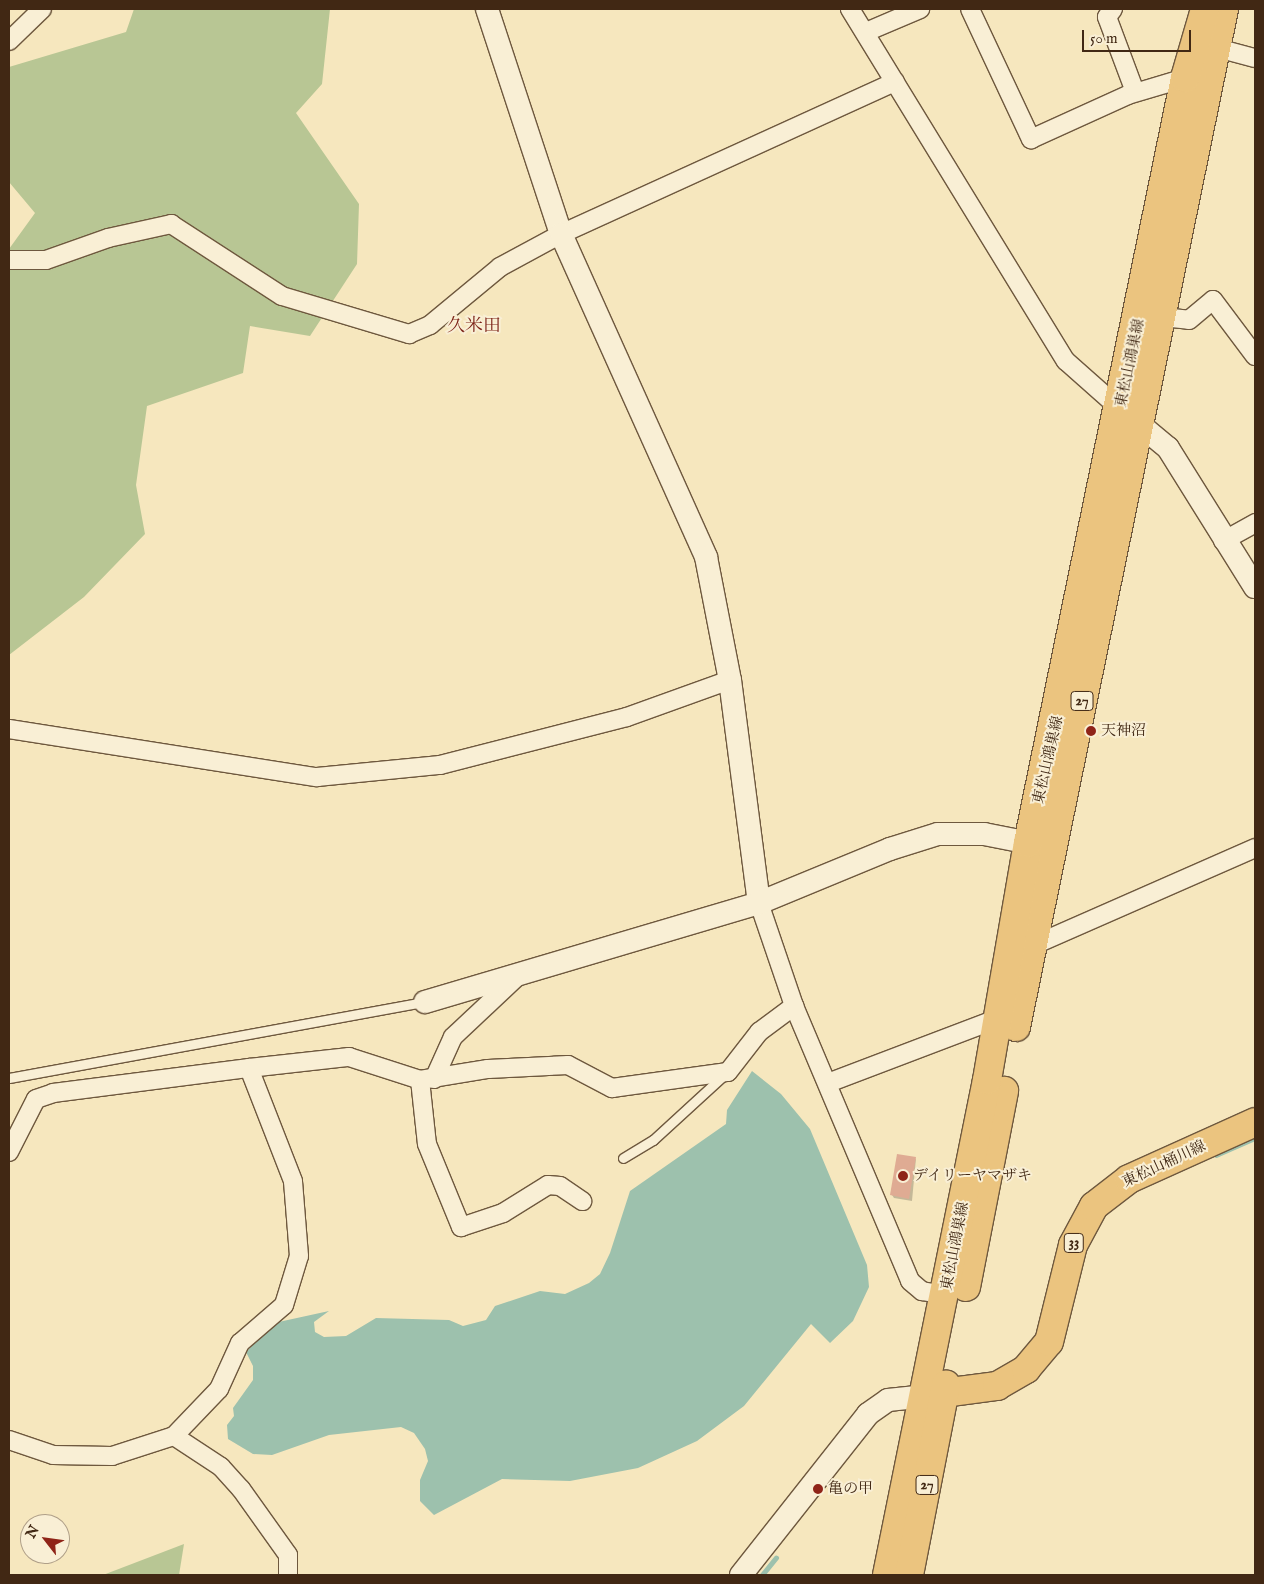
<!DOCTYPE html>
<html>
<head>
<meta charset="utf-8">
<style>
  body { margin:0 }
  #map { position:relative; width:1264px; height:1584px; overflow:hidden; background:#f6e7be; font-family:"IM FELL English","Noto Serif JP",serif }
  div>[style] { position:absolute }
  .green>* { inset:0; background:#b8c694 }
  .water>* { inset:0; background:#9dc1ad }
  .shadow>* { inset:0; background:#0003 }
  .stream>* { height:4.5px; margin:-2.25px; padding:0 2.25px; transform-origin:2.25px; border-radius:2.25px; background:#9dc1ad }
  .building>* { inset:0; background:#dfab93 }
  .roads { filter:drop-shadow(1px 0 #6e583e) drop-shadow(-1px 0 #6e583e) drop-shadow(0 1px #6e583e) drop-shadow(0 -1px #6e583e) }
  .service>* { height:9px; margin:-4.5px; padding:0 4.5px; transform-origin:4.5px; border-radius:4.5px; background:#f9efd5 }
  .minor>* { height:18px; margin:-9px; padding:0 9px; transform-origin:9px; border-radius:9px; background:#f9efd5 }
  .tertiary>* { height:22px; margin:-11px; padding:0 11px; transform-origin:11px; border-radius:11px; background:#f9efd5 }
  .primary>* { height:28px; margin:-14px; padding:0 14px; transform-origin:14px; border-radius:14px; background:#ebc47f }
  .dots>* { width:14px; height:14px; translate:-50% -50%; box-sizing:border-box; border:2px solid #f9efd5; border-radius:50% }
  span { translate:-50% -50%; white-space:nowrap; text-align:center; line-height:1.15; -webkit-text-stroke:4px #f9efd5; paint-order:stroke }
  .shield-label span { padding:1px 4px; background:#f9efd5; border:1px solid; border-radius:4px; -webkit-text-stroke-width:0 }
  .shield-label { font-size:14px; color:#412814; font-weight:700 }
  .street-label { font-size:15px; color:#412814 }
  .poi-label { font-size:15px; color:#412814 }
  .left { translate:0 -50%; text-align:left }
  .quarter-label { font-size:18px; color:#7a1f14 }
  .frame { position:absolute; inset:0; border:10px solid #412814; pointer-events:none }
  .north { position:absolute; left:20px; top:1514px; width:50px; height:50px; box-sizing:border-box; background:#f9efd5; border:1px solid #af9f88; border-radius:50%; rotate:300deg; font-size:14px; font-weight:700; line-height:20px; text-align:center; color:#412814 }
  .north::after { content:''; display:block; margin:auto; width:18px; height:22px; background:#8f2418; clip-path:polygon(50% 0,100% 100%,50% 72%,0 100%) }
  .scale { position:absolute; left:1082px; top:30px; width:109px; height:22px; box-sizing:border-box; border:2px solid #412814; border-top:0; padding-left:6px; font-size:15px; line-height:18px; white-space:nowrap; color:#412814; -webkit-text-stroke:4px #f9efd5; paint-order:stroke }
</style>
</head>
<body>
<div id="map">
  <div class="green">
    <i style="clip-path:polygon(134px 9px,330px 9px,322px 84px,296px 113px,359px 204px,357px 264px,310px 336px,250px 326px,243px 373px,147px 406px,136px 485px,145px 534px,84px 597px,9px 655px,9px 249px,35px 213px,9px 182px,9px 67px,126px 32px)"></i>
    <i style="clip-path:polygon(184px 1544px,179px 1575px,103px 1575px)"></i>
  </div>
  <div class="water">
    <i style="clip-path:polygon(752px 1071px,781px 1094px,810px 1129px,867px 1265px,869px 1287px,853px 1321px,830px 1343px,811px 1324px,744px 1406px,697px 1441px,638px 1468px,570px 1481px,502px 1479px,434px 1515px,420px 1501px,420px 1480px,428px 1461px,425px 1449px,414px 1433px,401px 1427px,329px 1435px,272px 1455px,253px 1454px,228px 1439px,227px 1425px,234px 1416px,233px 1408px,253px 1380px,253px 1366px,246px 1352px,274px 1323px,329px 1311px,314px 1322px,315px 1332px,324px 1337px,346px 1336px,376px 1318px,449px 1320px,463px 1326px,486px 1320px,495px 1306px,540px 1291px,565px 1294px,589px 1283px,600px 1274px,610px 1253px,630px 1191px,726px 1124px,727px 1110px)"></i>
  </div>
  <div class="shadow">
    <i style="clip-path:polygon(916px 1158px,912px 1201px,894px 1198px,892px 1195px)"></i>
  </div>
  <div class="stream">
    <i style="left:1216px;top:1155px;width:43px;rotate:-23.6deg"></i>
    <i style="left:762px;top:1575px;width:22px;rotate:-51deg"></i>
  </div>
  <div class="building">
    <i style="clip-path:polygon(897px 1154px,916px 1157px,909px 1199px,890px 1195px)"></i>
  </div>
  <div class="roads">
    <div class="service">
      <i style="left:9px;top:1078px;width:422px;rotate:-10.4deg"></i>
      <i style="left:623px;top:1158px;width:35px;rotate:-31deg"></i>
      <i style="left:653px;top:1140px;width:99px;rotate:-42.5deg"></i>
    </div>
    <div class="minor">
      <i style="left:850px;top:9px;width:413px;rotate:58.5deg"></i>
      <i style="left:1066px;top:361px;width:72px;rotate:41.6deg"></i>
      <i style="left:970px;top:9px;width:144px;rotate:64.9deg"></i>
      <i style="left:1031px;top:139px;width:107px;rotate:-24.4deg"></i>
      <i style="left:1128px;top:95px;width:59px;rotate:-16.6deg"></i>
      <i style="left:1113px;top:9px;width:10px;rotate:127deg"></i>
      <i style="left:1107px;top:17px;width:80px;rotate:69.5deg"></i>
      <i style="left:866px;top:32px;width:59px;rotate:-23.1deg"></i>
      <i style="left:9px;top:41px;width:46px;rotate:-44.1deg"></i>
      <i style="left:1217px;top:48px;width:39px;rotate:15deg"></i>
      <i style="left:9px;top:260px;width:37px"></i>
      <i style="left:46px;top:260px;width:66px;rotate:-19.5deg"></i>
      <i style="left:108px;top:238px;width:65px;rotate:-12.5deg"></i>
      <i style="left:171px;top:224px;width:132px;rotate:33deg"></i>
      <i style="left:282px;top:296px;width:133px;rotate:16.7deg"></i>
      <i style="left:409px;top:334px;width:23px;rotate:-23deg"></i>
      <i style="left:430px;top:325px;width:91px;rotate:-39.6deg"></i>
      <i style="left:500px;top:267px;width:69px;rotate:-28.4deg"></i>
      <i style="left:561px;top:234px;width:367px;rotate:-24.5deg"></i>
      <i style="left:1162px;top:317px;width:27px;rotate:6deg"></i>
      <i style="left:1189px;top:320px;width:31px;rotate:-40deg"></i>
      <i style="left:1213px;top:300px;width:70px;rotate:53.1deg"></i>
      <i style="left:1223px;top:541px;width:37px;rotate:-29deg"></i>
      <i style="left:9px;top:729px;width:312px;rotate:8.9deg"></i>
      <i style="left:317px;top:777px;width:124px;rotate:-5.6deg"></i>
      <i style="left:440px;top:765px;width:193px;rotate:-14.4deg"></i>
      <i style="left:627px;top:717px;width:109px;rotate:-19.8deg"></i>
      <i style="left:759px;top:903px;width:109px;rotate:71.2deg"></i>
      <i style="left:794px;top:1006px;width:298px;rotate:67.1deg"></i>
      <i style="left:910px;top:1281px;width:16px;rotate:40deg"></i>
      <i style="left:922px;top:1291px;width:23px;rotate:10deg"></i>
      <i style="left:1032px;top:946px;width:244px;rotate:-23.7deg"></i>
      <i style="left:434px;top:1079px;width:46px;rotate:-65.7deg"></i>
      <i style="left:453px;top:1037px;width:91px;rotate:-43.2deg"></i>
      <i style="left:420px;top:1080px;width:64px;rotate:83.8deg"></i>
      <i style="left:427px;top:1144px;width:90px;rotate:67.7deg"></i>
      <i style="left:461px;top:1227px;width:44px;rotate:-18.4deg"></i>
      <i style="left:503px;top:1213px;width:53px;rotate:-31.9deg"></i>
      <i style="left:548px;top:1185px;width:12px;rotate:5deg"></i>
      <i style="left:560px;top:1186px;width:27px;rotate:34deg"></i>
      <i style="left:828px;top:1083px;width:183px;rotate:-20.8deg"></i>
      <i style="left:9px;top:1152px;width:59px;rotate:-63deg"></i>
      <i style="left:36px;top:1099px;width:18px;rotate:-19deg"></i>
      <i style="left:53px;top:1093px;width:198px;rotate:-7.3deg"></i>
      <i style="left:249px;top:1068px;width:101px;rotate:-6.3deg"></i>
      <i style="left:349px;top:1057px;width:75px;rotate:17.9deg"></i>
      <i style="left:420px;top:1080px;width:69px;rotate:-9.2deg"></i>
      <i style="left:488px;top:1069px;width:80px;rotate:-2.9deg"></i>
      <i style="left:568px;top:1065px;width:50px;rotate:27.6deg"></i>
      <i style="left:612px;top:1088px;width:117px;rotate:-7.9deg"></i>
      <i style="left:728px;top:1072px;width:51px;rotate:-52.2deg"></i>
      <i style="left:759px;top:1032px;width:44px;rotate:-36.6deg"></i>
      <i style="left:174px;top:1436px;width:56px;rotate:33.4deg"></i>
      <i style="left:221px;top:1467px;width:30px;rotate:48deg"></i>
      <i style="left:241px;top:1489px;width:81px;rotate:54.5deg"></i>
      <i style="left:288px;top:1555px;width:20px;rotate:90deg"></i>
      <i style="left:9px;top:1440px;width:46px;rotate:18.8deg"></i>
      <i style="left:53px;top:1455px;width:59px;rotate:1deg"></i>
      <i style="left:112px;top:1456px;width:65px;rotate:-17.9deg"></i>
      <i style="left:174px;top:1436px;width:65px;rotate:-46.2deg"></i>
      <i style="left:219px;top:1389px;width:51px;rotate:-65.5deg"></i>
      <i style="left:240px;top:1343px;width:58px;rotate:-40.8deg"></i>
      <i style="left:284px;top:1305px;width:51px;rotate:-73deg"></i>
      <i style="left:299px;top:1256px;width:75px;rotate:-94.6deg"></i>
      <i style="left:293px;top:1181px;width:121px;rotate:-111.3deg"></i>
    </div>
    <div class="tertiary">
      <i style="left:487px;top:9px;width:237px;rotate:71.8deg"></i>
      <i style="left:561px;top:234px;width:354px;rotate:65.8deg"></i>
      <i style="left:706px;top:557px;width:125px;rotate:79deg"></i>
      <i style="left:730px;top:680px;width:225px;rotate:82.6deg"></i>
      <i style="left:1127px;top:414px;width:53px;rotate:39.7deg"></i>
      <i style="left:1168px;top:448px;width:164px;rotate:58deg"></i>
      <i style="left:425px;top:1002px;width:348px;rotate:-16.5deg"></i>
      <i style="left:759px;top:903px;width:142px;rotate:-22.4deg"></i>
      <i style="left:890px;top:849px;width:50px;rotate:-17.4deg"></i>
      <i style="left:938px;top:834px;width:46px"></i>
      <i style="left:984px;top:834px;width:62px;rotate:11.1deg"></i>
      <i style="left:741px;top:1575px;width:205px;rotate:-51.7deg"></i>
      <i style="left:868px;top:1414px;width:24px;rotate:-35deg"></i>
      <i style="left:888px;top:1400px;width:36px;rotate:-6deg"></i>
    </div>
    <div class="primary">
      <i style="left:1016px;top:1027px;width:1039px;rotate:-78.45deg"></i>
      <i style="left:966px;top:1287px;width:200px;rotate:-79deg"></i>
      <i style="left:928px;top:1395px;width:70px;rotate:-7.4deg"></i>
      <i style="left:997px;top:1386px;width:34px;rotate:-30deg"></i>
      <i style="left:1026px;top:1369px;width:35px;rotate:-50deg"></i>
      <i style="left:1049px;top:1342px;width:100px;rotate:-76.1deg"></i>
      <i style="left:1073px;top:1245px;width:44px;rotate:-61.7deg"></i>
      <i style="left:1094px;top:1206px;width:44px;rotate:-37.6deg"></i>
      <i style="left:1129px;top:1179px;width:138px;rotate:-24.3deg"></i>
      <i style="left:887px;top:1575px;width:505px;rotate:-78.58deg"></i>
      <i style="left:987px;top:1080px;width:241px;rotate:-80.2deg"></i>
      <i style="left:1028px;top:843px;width:781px;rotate:-78.4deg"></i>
      <i style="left:1185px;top:78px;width:72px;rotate:-73.8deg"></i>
      <i style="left:909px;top:1575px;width:194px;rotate:-79deg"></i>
    </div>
  </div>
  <div class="dots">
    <i style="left:1091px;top:731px;background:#8f2418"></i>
    <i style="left:903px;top:1176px;background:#8f2418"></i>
    <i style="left:818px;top:1489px;background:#8f2418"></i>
  </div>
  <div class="shield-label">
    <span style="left:1082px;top:701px">27</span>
    <span style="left:1074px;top:1243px">33</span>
    <span style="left:927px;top:1485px">27</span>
  </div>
  <div class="street-label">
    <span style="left:1130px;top:363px;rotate:-78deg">東松山鴻巣線</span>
    <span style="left:1048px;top:760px;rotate:-77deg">東松山鴻巣線</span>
    <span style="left:1164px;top:1164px;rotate:-25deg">東松山桶川線</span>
    <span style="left:955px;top:1246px;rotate:-79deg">東松山鴻巣線</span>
  </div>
  <div class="poi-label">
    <span class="left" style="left:1101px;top:731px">天神沼</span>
    <span class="left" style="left:913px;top:1176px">デイリーヤマザキ</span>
    <span class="left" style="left:828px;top:1489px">亀の甲</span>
  </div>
  <div class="quarter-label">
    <span style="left:474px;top:327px">久米田</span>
  </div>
  <div class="frame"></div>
  <div class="north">N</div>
  <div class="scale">50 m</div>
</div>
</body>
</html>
